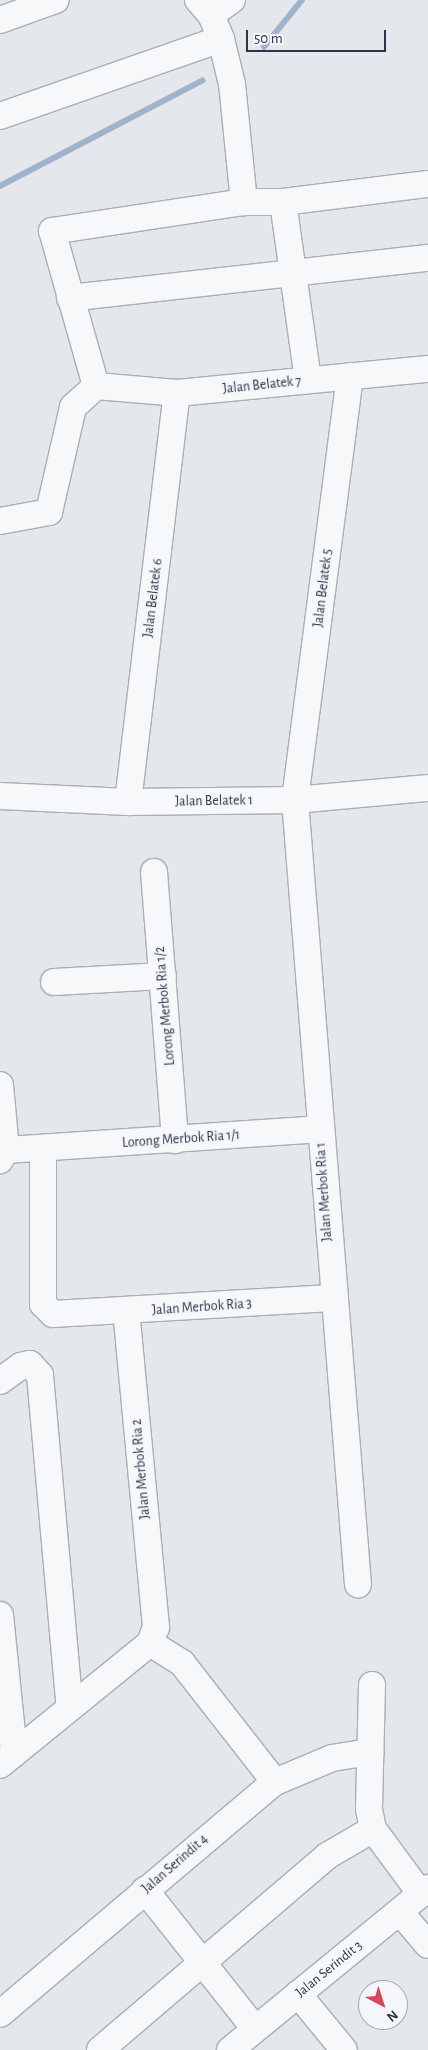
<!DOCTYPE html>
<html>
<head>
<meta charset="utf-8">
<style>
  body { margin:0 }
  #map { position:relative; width:428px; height:2050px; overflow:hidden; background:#e4e7ec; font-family:"Alegreya Sans",sans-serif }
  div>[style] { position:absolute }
  .stream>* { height:5.5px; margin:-2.75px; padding:0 2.75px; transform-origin:2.75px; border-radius:2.75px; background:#9fb4cc }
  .roads { filter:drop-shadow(1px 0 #a9aeb7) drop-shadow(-1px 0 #a9aeb7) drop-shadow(0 1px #a9aeb7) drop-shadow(0 -1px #a9aeb7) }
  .minor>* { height:26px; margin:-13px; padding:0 13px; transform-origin:13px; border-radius:13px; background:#f7f8fa }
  span { translate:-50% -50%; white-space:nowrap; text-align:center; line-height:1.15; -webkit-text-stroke:4.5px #f4f6f9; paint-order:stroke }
  .street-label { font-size:14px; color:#2b3445 }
  .north { position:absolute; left:358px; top:1980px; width:50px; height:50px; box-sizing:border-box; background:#f4f6f9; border:1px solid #a4a8b1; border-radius:50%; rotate:140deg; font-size:14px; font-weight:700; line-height:20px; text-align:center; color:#2b3445 }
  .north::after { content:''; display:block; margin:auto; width:18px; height:22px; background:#d1495b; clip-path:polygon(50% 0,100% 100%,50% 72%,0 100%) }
  .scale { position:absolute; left:246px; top:30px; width:140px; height:22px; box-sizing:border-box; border:2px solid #2b3445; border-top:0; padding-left:6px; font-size:15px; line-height:18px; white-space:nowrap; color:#2b3445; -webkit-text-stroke:4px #f4f6f9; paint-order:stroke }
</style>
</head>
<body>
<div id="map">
  <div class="stream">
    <i style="left:264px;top:47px;width:60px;rotate:-51deg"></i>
    <i style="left:0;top:186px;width:228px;rotate:-27.5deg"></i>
  </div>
  <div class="roads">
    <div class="minor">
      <i style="left:198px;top:0;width:20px;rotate:49deg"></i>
      <i style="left:211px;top:15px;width:26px;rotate:67deg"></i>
      <i style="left:221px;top:39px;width:46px;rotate:76.3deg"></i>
      <i style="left:232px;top:84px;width:119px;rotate:84.2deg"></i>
      <i style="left:211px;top:15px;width:26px;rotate:-36deg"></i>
      <i style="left:0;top:20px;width:59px;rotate:-19.7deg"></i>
      <i style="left:0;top:116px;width:234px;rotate:-19.2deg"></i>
      <i style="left:283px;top:202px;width:180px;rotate:82deg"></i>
      <i style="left:70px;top:298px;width:360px;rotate:-6.4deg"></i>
      <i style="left:350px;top:376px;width:428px;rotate:97.4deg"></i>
      <i style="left:295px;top:800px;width:787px;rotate:85.41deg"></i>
      <i style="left:96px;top:386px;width:161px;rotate:-105.8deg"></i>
      <i style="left:52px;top:231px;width:194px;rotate:-8.6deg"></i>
      <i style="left:244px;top:202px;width:39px"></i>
      <i style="left:283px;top:202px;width:146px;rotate:-7.1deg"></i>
      <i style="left:96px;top:386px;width:81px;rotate:4.9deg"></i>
      <i style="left:177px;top:393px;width:252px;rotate:-5.5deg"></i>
      <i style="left:0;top:521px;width:50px;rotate:-10.4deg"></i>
      <i style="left:49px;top:512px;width:108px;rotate:-77.1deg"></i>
      <i style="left:73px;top:407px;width:31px;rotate:-42deg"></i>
      <i style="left:0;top:796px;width:128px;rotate:2.7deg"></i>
      <i style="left:128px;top:802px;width:167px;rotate:-0.7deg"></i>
      <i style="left:295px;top:800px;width:134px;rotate:-5.2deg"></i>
      <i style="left:128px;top:802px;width:412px;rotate:-83.2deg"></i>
      <i style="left:154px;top:872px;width:269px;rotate:85.5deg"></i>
      <i style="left:54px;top:982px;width:109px;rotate:-3.2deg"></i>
      <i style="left:0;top:1085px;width:65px;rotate:84.7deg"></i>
      <i style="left:6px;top:1150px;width:12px;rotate:121deg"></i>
      <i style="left:43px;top:1148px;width:156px;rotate:90deg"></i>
      <i style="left:43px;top:1304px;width:14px;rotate:45deg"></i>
      <i style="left:53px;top:1314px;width:279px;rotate:-3.3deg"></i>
      <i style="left:6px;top:1150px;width:315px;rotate:-3.8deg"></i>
      <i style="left:0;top:1381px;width:26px;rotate:-36deg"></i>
      <i style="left:21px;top:1366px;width:9px;rotate:-13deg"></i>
      <i style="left:30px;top:1364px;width:15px;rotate:48deg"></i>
      <i style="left:40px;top:1375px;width:334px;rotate:84.9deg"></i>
      <i style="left:0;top:1615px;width:139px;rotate:84.2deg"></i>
      <i style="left:150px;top:1643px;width:38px;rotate:32deg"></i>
      <i style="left:182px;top:1663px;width:151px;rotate:52deg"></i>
      <i style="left:372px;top:1685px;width:124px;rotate:91.4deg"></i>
      <i style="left:369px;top:1809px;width:20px;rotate:79deg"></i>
      <i style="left:373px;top:1829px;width:81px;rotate:53.6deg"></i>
      <i style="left:0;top:1765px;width:193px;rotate:-39.1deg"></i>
      <i style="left:150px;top:1643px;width:17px;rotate:-69deg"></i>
      <i style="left:156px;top:1627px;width:316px;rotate:-95.4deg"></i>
      <i style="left:145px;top:1890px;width:177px;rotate:51.6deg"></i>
      <i style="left:400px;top:1912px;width:43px;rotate:49.7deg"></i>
      <i style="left:298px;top:1994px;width:72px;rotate:50.6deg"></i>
      <i style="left:0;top:2014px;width:360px;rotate:-40.2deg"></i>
      <i style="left:275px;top:1782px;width:62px;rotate:-22.8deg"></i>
      <i style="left:332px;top:1758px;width:39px;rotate:-9deg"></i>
      <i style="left:100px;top:2050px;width:299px;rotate:-40.5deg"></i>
      <i style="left:327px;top:1856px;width:53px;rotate:-30.4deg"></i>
      <i style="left:230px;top:2050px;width:256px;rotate:-39.3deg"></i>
    </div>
  </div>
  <div class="street-label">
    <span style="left:262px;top:385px;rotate:-6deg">Jalan Belatek 7</span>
    <span style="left:323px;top:588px;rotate:-83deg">Jalan Belatek 5</span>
    <span style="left:153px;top:598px;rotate:-83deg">Jalan Belatek 6</span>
    <span style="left:214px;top:801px;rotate:-1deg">Jalan Belatek 1</span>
    <span style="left:165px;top:1006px;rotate:-95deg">Lorong Merbok Ria 1/2</span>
    <span style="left:181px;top:1139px;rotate:-4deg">Lorong Merbok Ria 1/1</span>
    <span style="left:324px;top:1192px;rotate:-94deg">Jalan Merbok Ria 1</span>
    <span style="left:202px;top:1307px;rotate:-4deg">Jalan Merbok Ria 3</span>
    <span style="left:141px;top:1469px;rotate:-95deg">Jalan Merbok Ria 2</span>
    <span style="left:175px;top:1864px;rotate:-41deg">Jalan Serindit 4</span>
    <span style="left:329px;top:1969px;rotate:-39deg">Jalan Serindit 3</span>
  </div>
  <div class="north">N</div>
  <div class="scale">50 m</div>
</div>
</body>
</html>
